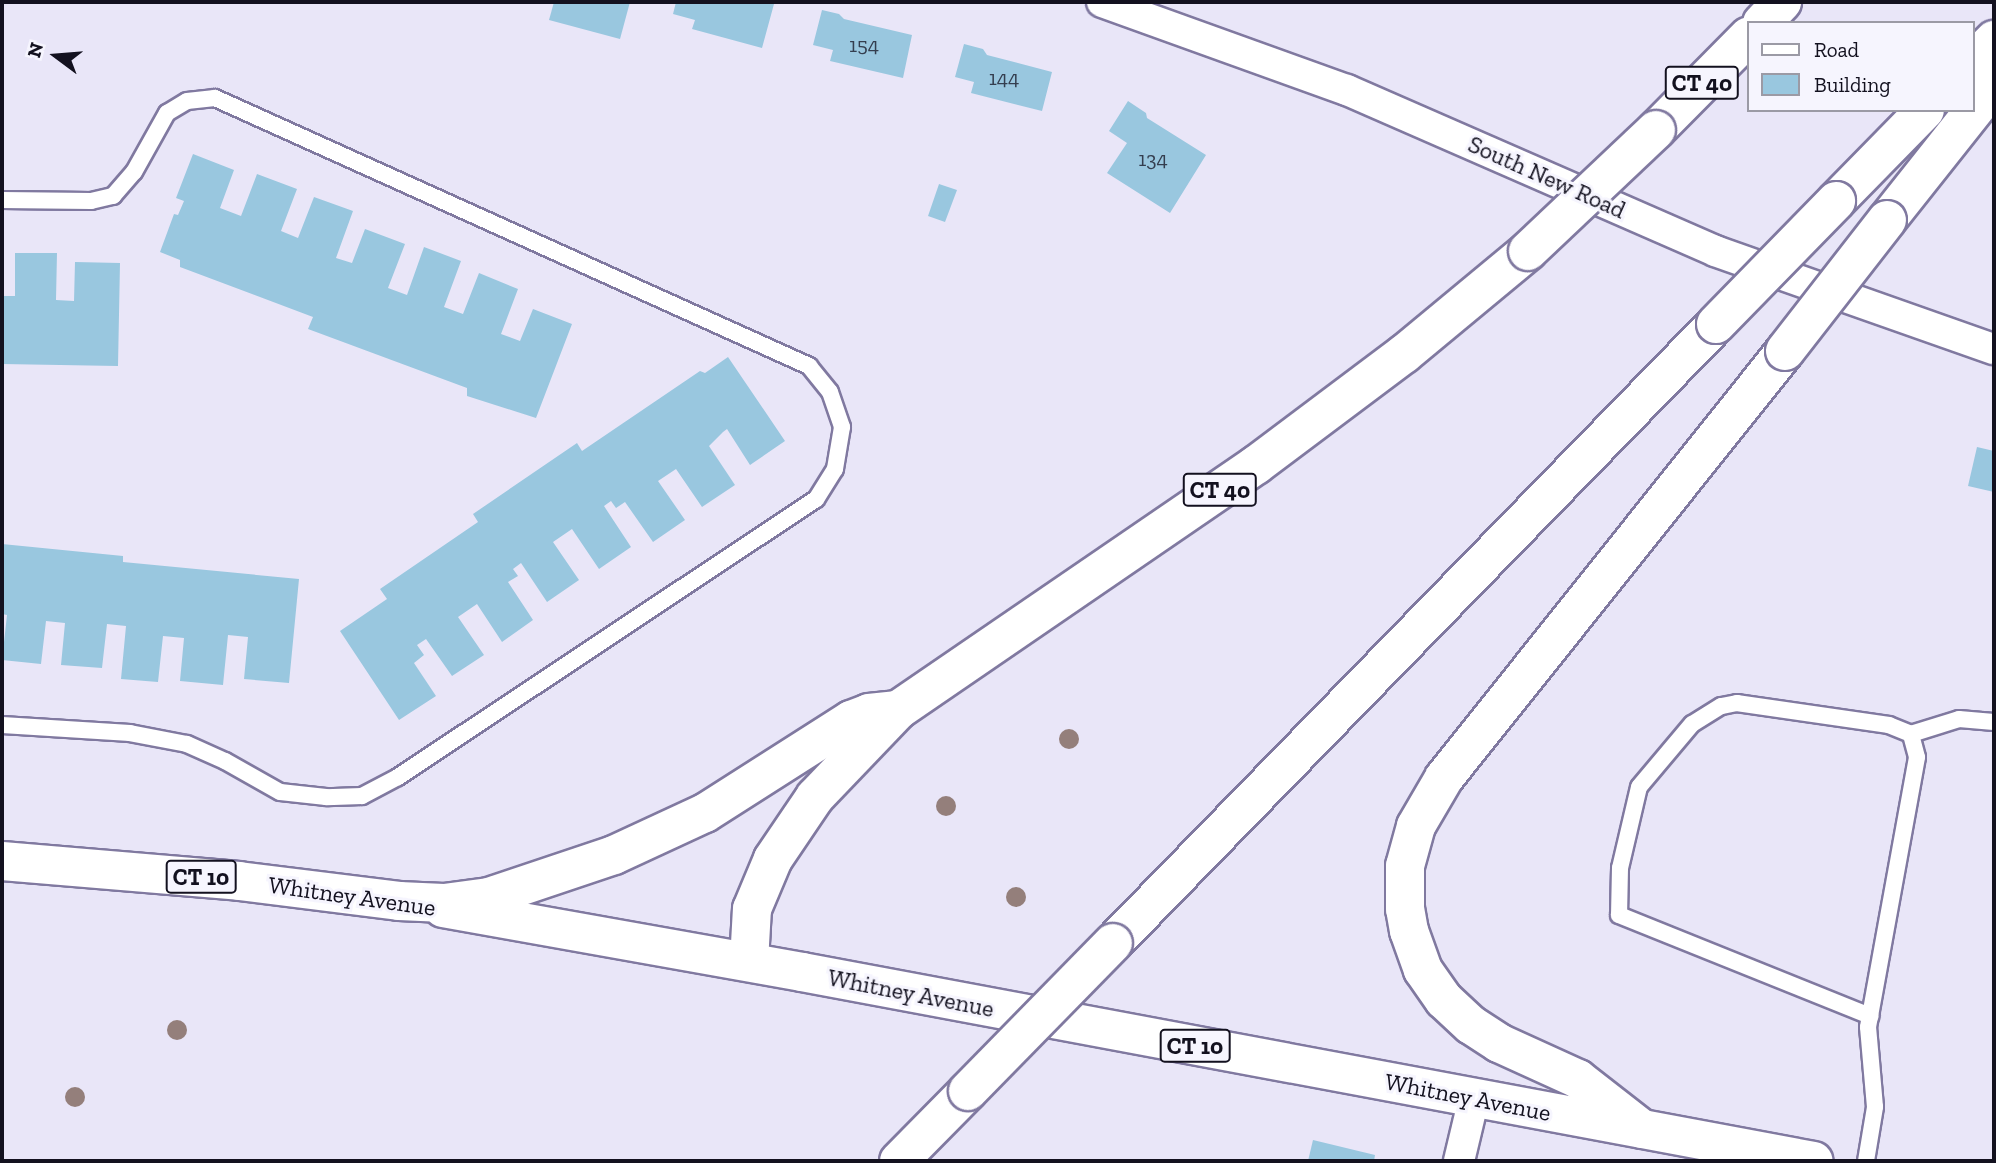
<!DOCTYPE html>
<html>
<head>
<meta charset="utf-8">
<style>
  body { margin:0 }
  #map { position:relative; width:1996px; height:1163px; overflow:hidden; background:#e9e6f8; font-family:"Zilla Slab",serif }
  div>[style] { position:absolute }
  .building>* { inset:0; background:#99c7df }
  .roads { filter:drop-shadow(2px 0 #8079a0) drop-shadow(-2px 0 #8079a0) drop-shadow(0 2px #8079a0) drop-shadow(0 -2px #8079a0) }
  .service>* { height:16px; margin:-8px; padding:0 8px; transform-origin:8px; border-radius:8px; background:#fff }
  .minor>* { height:30px; margin:-15px; padding:0 15px; transform-origin:15px; border-radius:15px; background:#fff }
  .primary>* { height:38px; margin:-19px; padding:0 19px; transform-origin:19px; border-radius:19px; background:#fff }
  .trunk>* { height:38px; margin:-19px; padding:0 19px; transform-origin:19px; border-radius:19px; background:#fff }
  .motorway>* { height:38px; margin:-19px; padding:0 19px; transform-origin:19px; border-radius:19px; background:#fff }
  .bridges { filter:drop-shadow(2px 0 #8079a0) drop-shadow(-2px 0 #8079a0) drop-shadow(0 2px #8079a0) drop-shadow(0 -2px #8079a0) }
  .motorway-bridge>* { height:38px; margin:-19px; padding:0 19px; transform-origin:19px; border-radius:19px; background:#fff }
  .trees>* { width:20px; height:20px; margin:-10px; border-radius:50%; background:#947f7b }
  span { translate:-50% -50%; white-space:nowrap; text-align:center; line-height:1.15; -webkit-text-stroke:6px #f6f5fe; paint-order:stroke }
  .number-label { font-size:21px; color:#343e4f }
  .number-label span { -webkit-text-stroke-width:0 }
  .shield-label span { padding:2px 5px; background:#f6f5fe; border:2px solid; border-radius:5px; -webkit-text-stroke-width:0 }
  .shield-label { font-size:23px; color:#13111f; font-weight:700 }
  .street-label { font-size:24px; color:#13111f }
  .frame { position:absolute; inset:0; border:4px solid #13111f; pointer-events:none }
  .legend { position:absolute; left:1747px; top:21px; width:228px; height:91px; box-sizing:border-box; background:#f6f5fe; border:2px solid #9b9aa5; margin:0; padding:9px 12px; list-style:none; font-size:21px; color:#13111f }
  .legend li { display:flex; align-items:center; gap:14px; height:35px }
  .legend b { width:35px; border:2px solid #9b9aa5 }
  .north { position:absolute; left:21px; top:21px; width:70px; height:70px; -webkit-text-stroke:5px #f6f5fe; paint-order:stroke; rotate:286deg; font-size:19px; font-weight:700; line-height:28px; text-align:center; color:#13111f }
  .north::after { content:''; display:block; margin:auto; width:24px; height:32px; background:#13111f; clip-path:polygon(50% 0,100% 100%,50% 72%,0 100%) }
</style>
</head>
<body>
<div id="map">
  <div class="building">
    <i style="clip-path:polygon(554px 2px,630px 2px,620px 39px,549px 20px)"></i>
    <i style="clip-path:polygon(676px 2px,766px 2px,774px 4px,762px 48px,692px 29px,695px 20px,673px 14px)"></i>
    <i style="clip-path:polygon(822px 10px,839px 14px,844px 19px,912px 35px,903px 78px,830px 61px,833px 50px,813px 45px)"></i>
    <i style="clip-path:polygon(964px 44px,983px 49px,987px 55px,1052px 72px,1042px 111px,971px 93px,974px 82px,955px 77px)"></i>
    <i style="clip-path:polygon(1128px 101px,1146px 113px,1147px 118px,1206px 155px,1170px 213px,1107px 173px,1127px 143px,1109px 131px)"></i>
    <i style="clip-path:polygon(193px 154px,234px 170px,220px 208px,241px 216px,257px 174px,297px 189px,281px 231px,298px 238px,314px 197px,353px 211px,336px 258px,352px 263px,365px 229px,405px 244px,388px 288px,407px 295px,424px 247px,461px 261px,444px 307px,463px 314px,479px 273px,518px 289px,501px 334px,520px 341px,533px 309px,572px 324px,536px 418px,467px 396px,467px 388px,308px 329px,313px 317px,180px 267px,180px 260px,160px 252px,174px 214px,178px 215px,184px 201px,176px 198px)"></i>
    <i style="clip-path:polygon(939px 184px,957px 190px,945px 222px,928px 216px)"></i>
    <i style="clip-path:polygon(15px 253px,57px 253px,56px 300px,74px 301px,75px 262px,120px 263px,118px 366px,2px 364px,2px 296px,15px 296px)"></i>
    <i style="clip-path:polygon(728px 357px,785px 441px,750px 465px,727px 429px,723px 432px,709px 446px,735px 485px,702px 507px,676px 469px,658px 481px,685px 520px,653px 542px,625px 502px,616px 508px,611px 501px,604px 506px,631px 547px,599px 569px,572px 529px,553px 542px,579px 580px,547px 602px,521px 563px,513px 569px,518px 576px,508px 582px,533px 620px,502px 642px,477px 604px,458px 617px,484px 655px,452px 676px,426px 639px,417px 645px,424px 655px,414px 663px,436px 696px,399px 720px,340px 631px,387px 599px,380px 589px,478px 522px,473px 514px,577px 443px,582px 451px,700px 371px,705px 373px)"></i>
    <i style="clip-path:polygon(1977px 447px,1994px 451px,1994px 492px,1968px 486px)"></i>
    <i style="clip-path:polygon(2px 544px,123px 556px,123px 562px,299px 579px,289px 683px,244px 679px,248px 637px,228px 635px,223px 685px,180px 681px,184px 638px,163px 636px,158px 682px,121px 679px,126px 626px,107px 624px,102px 668px,61px 665px,65px 623px,46px 621px,41px 664px,2px 660px,7px 615px,2px 614px)"></i>
    <i style="clip-path:polygon(1313px 1140px,1375px 1155px,1374px 1161px,1308px 1161px)"></i>
  </div>
  <div class="roads">
    <div class="service">
      <i style="left:2px;top:200px;width:89px;rotate:0.6deg"></i>
      <i style="left:91px;top:201px;width:23px;rotate:-13deg"></i>
      <i style="left:113px;top:196px;width:32px;rotate:-49deg"></i>
      <i style="left:134px;top:172px;width:68px;rotate:-60.8deg"></i>
      <i style="left:167px;top:113px;width:23px;rotate:-31deg"></i>
      <i style="left:187px;top:101px;width:28px;rotate:-6deg"></i>
      <i style="left:215px;top:98px;width:652px;rotate:24.28deg"></i>
      <i style="left:809px;top:366px;width:33px;rotate:51deg"></i>
      <i style="left:830px;top:392px;width:37px;rotate:71deg"></i>
      <i style="left:842px;top:427px;width:43px;rotate:99.5deg"></i>
      <i style="left:835px;top:469px;width:36px;rotate:122deg"></i>
      <i style="left:816px;top:499px;width:502px;rotate:146.37deg"></i>
      <i style="left:398px;top:777px;width:41px;rotate:152.2deg"></i>
      <i style="left:362px;top:796px;width:36px;rotate:178deg"></i>
      <i style="left:326px;top:797px;width:46px;rotate:-173.8deg"></i>
      <i style="left:280px;top:792px;width:63px;rotate:-150.6deg"></i>
      <i style="left:225px;top:761px;width:42px;rotate:-155.9deg"></i>
      <i style="left:187px;top:744px;width:58px;rotate:-169.1deg"></i>
      <i style="left:130px;top:733px;width:128px;rotate:-176.4deg"></i>
      <i style="left:1911px;top:734px;width:50px;rotate:-17.4deg"></i>
      <i style="left:1959px;top:719px;width:35px;rotate:5deg"></i>
      <i style="left:1866px;top:1161px;width:55px;rotate:-80.5deg"></i>
      <i style="left:1875px;top:1107px;width:80px;rotate:-95deg"></i>
      <i style="left:1868px;top:1027px;width:274px;rotate:-79.7deg"></i>
      <i style="left:1917px;top:757px;width:24px;rotate:-105deg"></i>
      <i style="left:1911px;top:734px;width:24px;rotate:-158deg"></i>
      <i style="left:1889px;top:725px;width:154px;rotate:-171.8deg"></i>
      <i style="left:1737px;top:703px;width:16px;rotate:169deg"></i>
      <i style="left:1721px;top:706px;width:34px;rotate:148deg"></i>
      <i style="left:1692px;top:724px;width:82px;rotate:130.1deg"></i>
      <i style="left:1639px;top:787px;width:83px;rotate:103.2deg"></i>
      <i style="left:1620px;top:868px;width:47px;rotate:91.2deg"></i>
      <i style="left:1619px;top:915px;width:271px;rotate:21.9deg"></i>
    </div>
    <div class="minor">
      <i style="left:1102px;top:2px;width:260px;rotate:19.8deg"></i>
      <i style="left:1347px;top:90px;width:402px;rotate:23.6deg"></i>
      <i style="left:1715px;top:251px;width:296px;rotate:19.4deg"></i>
      <i style="left:1459px;top:1161px;width:65px;rotate:-76.6deg"></i>
    </div>
    <div class="primary">
      <i style="left:443px;top:908px;width:365px;rotate:10.1deg"></i>
      <i style="left:802px;top:972px;width:1029px;rotate:10.58deg"></i>
    </div>
    <div class="trunk">
      <i style="left:2px;top:861px;width:238px;rotate:4.8deg"></i>
      <i style="left:239px;top:881px;width:161px;rotate:7.1deg"></i>
    </div>
    <div class="motorway">
      <i style="left:1762px;top:23px;width:29px;rotate:-46deg"></i>
      <i style="left:1973px;top:61px;width:30px;rotate:-45deg"></i>
      <i style="left:1656px;top:130px;width:132px;rotate:-45.3deg"></i>
      <i style="left:1836px;top:201px;width:127px;rotate:-45.6deg"></i>
      <i style="left:1887px;top:220px;width:172px;rotate:-51.6deg"></i>
      <i style="left:399px;top:901px;width:45px;rotate:2.5deg"></i>
      <i style="left:444px;top:903px;width:45px;rotate:-7.6deg"></i>
      <i style="left:489px;top:897px;width:132px;rotate:-18.6deg"></i>
      <i style="left:614px;top:855px;width:100px;rotate:-24.8deg"></i>
      <i style="left:705px;top:813px;width:173px;rotate:-32.5deg"></i>
      <i style="left:851px;top:720px;width:19px;rotate:-21deg"></i>
      <i style="left:869px;top:713px;width:29px;rotate:-6deg"></i>
      <i style="left:1113px;top:943px;width:864px;rotate:-45.75deg"></i>
      <i style="left:749px;top:962px;width:53px;rotate:-86.8deg"></i>
      <i style="left:752px;top:909px;width:54px;rotate:-67.2deg"></i>
      <i style="left:773px;top:859px;width:75px;rotate:-55.9deg"></i>
      <i style="left:815px;top:797px;width:120px;rotate:-46.3deg"></i>
      <i style="left:898px;top:710px;width:434px;rotate:-34.4deg"></i>
      <i style="left:1256px;top:465px;width:185px;rotate:-36.9deg"></i>
      <i style="left:1404px;top:354px;width:161px;rotate:-39.7deg"></i>
      <i style="left:1642px;top:1129px;width:81px;rotate:-142deg"></i>
      <i style="left:1578px;top:1079px;width:87px;rotate:-155.5deg"></i>
      <i style="left:1499px;top:1043px;width:33px;rotate:-147deg"></i>
      <i style="left:1471px;top:1025px;width:37px;rotate:-137deg"></i>
      <i style="left:1444px;top:1000px;width:37px;rotate:-125deg"></i>
      <i style="left:1423px;top:970px;width:41px;rotate:-109.7deg"></i>
      <i style="left:1409px;top:931px;width:22px;rotate:-100deg"></i>
      <i style="left:1405px;top:909px;width:43px;rotate:-90deg"></i>
      <i style="left:1405px;top:866px;width:41px;rotate:-74.6deg"></i>
      <i style="left:1416px;top:826px;width:56px;rotate:-59.7deg"></i>
      <i style="left:1444px;top:778px;width:546px;rotate:-51.39deg"></i>
      <i style="left:899px;top:1161px;width:98px;rotate:-45.4deg"></i>
    </div>
  </div>
  <div class="bridges">
    <div class="motorway-bridge">
      <i style="left:1528px;top:251px;width:176px;rotate:-43.4deg"></i>
      <i style="left:1716px;top:324px;width:172px;rotate:-45.7deg"></i>
      <i style="left:1785px;top:351px;width:166px;rotate:-52.1deg"></i>
      <i style="left:968px;top:1091px;width:207px;rotate:-45.6deg"></i>
    </div>
  </div>
  <div class="trees">
    <i style="left:1069px;top:739px"></i>
    <i style="left:946px;top:806px"></i>
    <i style="left:1016px;top:897px"></i>
    <i style="left:177px;top:1030px"></i>
    <i style="left:75px;top:1097px"></i>
  </div>
  <div class="number-label">
    <span style="left:864px;top:45px">154</span>
    <span style="left:1004px;top:78px">144</span>
    <span style="left:1153px;top:159px">134</span>
  </div>
  <div class="shield-label">
    <span style="left:1702px;top:83px">CT 40</span>
    <span style="left:1220px;top:490px">CT 40</span>
    <span style="left:201px;top:877px">CT 10</span>
    <span style="left:1195px;top:1046px">CT 10</span>
  </div>
  <div class="street-label">
    <span style="left:1547px;top:177px;rotate:24deg">South New Road</span>
    <span style="left:352px;top:896px;rotate:8deg">Whitney Avenue</span>
    <span style="left:911px;top:993px;rotate:11deg">Whitney Avenue</span>
    <span style="left:1468px;top:1097px;rotate:11deg">Whitney Avenue</span>
  </div>
  <div class="frame"></div>
  <ul class="legend">
  <li><b style="height:9px;background:#fff"></b>Road</li>
  <li><b style="height:19px;background:#99c7df"></b>Building</li>
  </ul>
  <div class="north">N</div>
</div>
</body>
</html>
